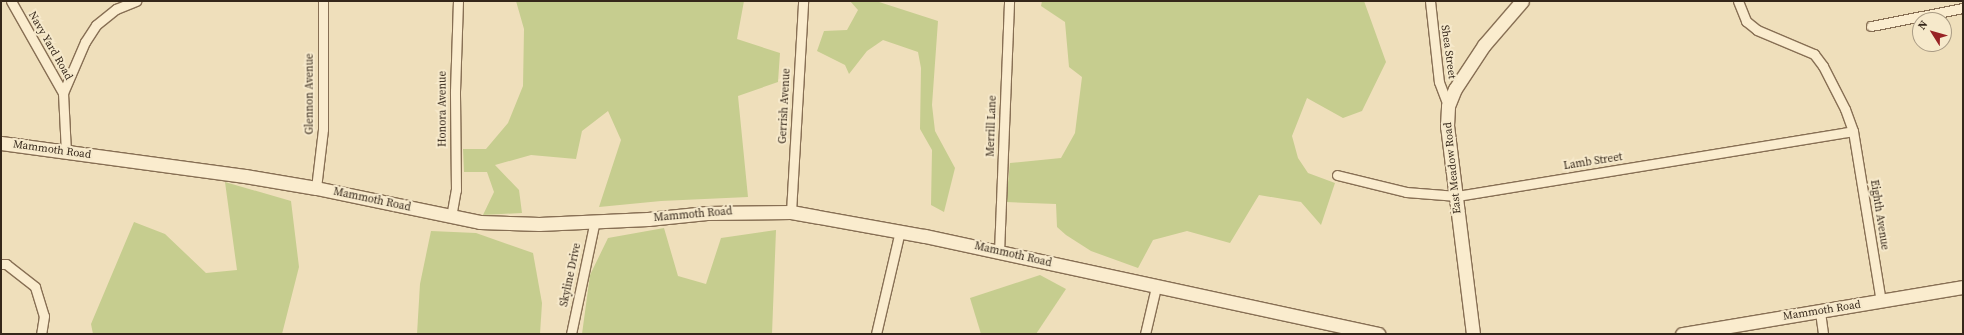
<!DOCTYPE html>
<html>
<head>
<meta charset="utf-8">
<style>
  body { margin:0 }
  #map { position:relative; width:1964px; height:335px; overflow:hidden; background:#efdfbb; font-family:"Source Serif 4",serif }
  div>[style] { position:absolute }
  .green>* { inset:0; background:#c6cd8f }
  .roads { filter:drop-shadow(1px 0 #876f54) drop-shadow(-1px 0 #876f54) drop-shadow(0 1px #876f54) drop-shadow(0 -1px #876f54) }
  .street>* { height:9px; margin:-4.5px; padding:0 4.5px; transform-origin:4.5px; border-radius:4.5px; background:#faecce }
  .secondary>* { height:13px; margin:-6.5px; padding:0 6.5px; transform-origin:6.5px; border-radius:6.5px; background:#faecce }
  span { translate:-50% -50%; white-space:nowrap; text-align:center; line-height:1.15; -webkit-text-stroke:4px #f6e9cb; paint-order:stroke }
  .street-label { font-size:11px; color:#35271a }
  .frame { position:absolute; inset:0; border:2px solid #35271a; pointer-events:none }
  .north { position:absolute; left:1912px; top:12px; width:40px; height:40px; box-sizing:border-box; background:#f6e9cb; border:1px solid #a99b84; border-radius:50%; rotate:307deg; font-size:11px; font-weight:700; line-height:16px; text-align:center; color:#35271a }
  .north::after { content:''; display:block; margin:auto; width:14px; height:18px; background:#982225; clip-path:polygon(50% 0,100% 100%,50% 72%,0 100%) }
</style>
</head>
<body>
<div id="map">
  <div class="green">
    <i style="clip-path:polygon(516px 1px,744px 1px,737px 39px,780px 53px,778px 82px,738px 96px,748px 197px,661px 201px,599px 207px,621px 140px,608px 111px,582px 131px,576px 159px,531px 155px,495px 165px,519px 190px,522px 213px,483px 215px,494px 192px,487px 172px,464px 172px,463px 149px,486px 149px,508px 123px,523px 86px,524px 29px)"></i>
    <i style="clip-path:polygon(850px 1px,876px 1px,938px 21px,932px 105px,935px 131px,955px 168px,944px 212px,931px 205px,932px 150px,920px 129px,921px 68px,918px 52px,883px 40px,867px 51px,849px 74px,845px 65px,817px 51px,824px 31px,847px 30px,858px 10px)"></i>
    <i style="clip-path:polygon(1042px 1px,1364px 1px,1386px 62px,1362px 111px,1343px 118px,1307px 98px,1292px 136px,1298px 158px,1308px 173px,1335px 183px,1321px 225px,1301px 202px,1259px 195px,1230px 243px,1187px 231px,1153px 240px,1138px 268px,1091px 251px,1066px 235px,1057px 227px,1056px 204px,1006px 202px,1010px 163px,1061px 158px,1075px 133px,1082px 77px,1069px 67px,1065px 22px,1041px 6px)"></i>
    <i style="clip-path:polygon(225px 182px,291px 201px,299px 267px,282px 334px,93px 334px,91px 324px,134px 222px,165px 234px,206px 273px,237px 270px)"></i>
    <i style="clip-path:polygon(664px 228px,678px 276px,706px 284px,721px 238px,776px 230px,772px 334px,582px 334px,590px 275px,608px 238px)"></i>
    <i style="clip-path:polygon(431px 231px,476px 233px,533px 253px,542px 303px,540px 334px,417px 334px,420px 284px)"></i>
    <i style="clip-path:polygon(1040px 275px,1066px 289px,1036px 334px,981px 334px,970px 298px)"></i>
  </div>
  <div class="roads">
    <div class="street">
      <i style="left:11px;top:1px;width:106px;rotate:60.5deg"></i>
      <i style="left:63px;top:93px;width:59px;rotate:87.1deg"></i>
      <i style="left:1430px;top:1px;width:81px;rotate:83.7deg"></i>
      <i style="left:1439px;top:82px;width:26px;rotate:69deg"></i>
      <i style="left:1738px;top:1px;width:22px;rotate:68deg"></i>
      <i style="left:1746px;top:21px;width:14px;rotate:39deg"></i>
      <i style="left:1757px;top:30px;width:62px;rotate:22.8deg"></i>
      <i style="left:1814px;top:54px;width:15px;rotate:53deg"></i>
      <i style="left:1823px;top:66px;width:48px;rotate:62.9deg"></i>
      <i style="left:1845px;top:109px;width:23px;rotate:70deg"></i>
      <i style="left:1853px;top:131px;width:173px;rotate:80.7deg"></i>
      <i style="left:1871px;top:26px;width:94px;rotate:-11.1deg"></i>
      <i style="left:63px;top:93px;width:56px;rotate:-66.7deg"></i>
      <i style="left:85px;top:42px;width:20px;rotate:-57deg"></i>
      <i style="left:96px;top:25px;width:26px;rotate:-39deg"></i>
      <i style="left:116px;top:9px;width:22px;rotate:-22deg"></i>
      <i style="left:1337px;top:175px;width:71px;rotate:13.8deg"></i>
      <i style="left:1406px;top:192px;width:51px;rotate:4.5deg"></i>
      <i style="left:1457px;top:196px;width:401px;rotate:-9.3deg"></i>
      <i style="left:316px;top:188px;width:59px;rotate:-83.2deg"></i>
      <i style="left:323px;top:129px;width:128px;rotate:-90deg"></i>
      <i style="left:791px;top:212px;width:211px;rotate:-86.7deg"></i>
      <i style="left:451px;top:217px;width:27px;rotate:-80deg"></i>
      <i style="left:456px;top:190px;width:99px;rotate:-90.6deg"></i>
      <i style="left:455px;top:91px;width:90px;rotate:-88.1deg"></i>
      <i style="left:999px;top:252px;width:251px;rotate:-87.7deg"></i>
      <i style="left:1px;top:264px;width:5px"></i>
      <i style="left:6px;top:264px;width:37px;rotate:38deg"></i>
      <i style="left:35px;top:287px;width:30px;rotate:73deg"></i>
      <i style="left:44px;top:316px;width:18px;rotate:99deg"></i>
      <i style="left:1820px;top:312px;width:22px;rotate:82deg"></i>
      <i style="left:571px;top:334px;width:116px;rotate:-78.1deg"></i>
      <i style="left:876px;top:334px;width:106px;rotate:-76.9deg"></i>
      <i style="left:1145px;top:334px;width:48px;rotate:-76.8deg"></i>
    </div>
    <div class="secondary">
      <i style="left:1px;top:143px;width:246px;rotate:7.7deg"></i>
      <i style="left:245px;top:176px;width:72px;rotate:9.6deg"></i>
      <i style="left:316px;top:188px;width:167px;rotate:11.7deg"></i>
      <i style="left:480px;top:222px;width:59px;rotate:1.9deg"></i>
      <i style="left:539px;top:224px;width:109px;rotate:-2.6deg"></i>
      <i style="left:648px;top:219px;width:59px;rotate:-5.8deg"></i>
      <i style="left:707px;top:213px;width:84px;rotate:-0.7deg"></i>
      <i style="left:791px;top:212px;width:136px;rotate:10.2deg"></i>
      <i style="left:925px;top:236px;width:464px;rotate:12.2deg"></i>
      <i style="left:1473px;top:334px;width:210px;rotate:-97.1deg"></i>
      <i style="left:1447px;top:126px;width:20px;rotate:-87deg"></i>
      <i style="left:1448px;top:106px;width:18px;rotate:-68deg"></i>
      <i style="left:1455px;top:89px;width:53px;rotate:-56.6deg"></i>
      <i style="left:1484px;top:45px;width:58px;rotate:-49.2deg"></i>
      <i style="left:1682px;top:334px;width:285px;rotate:-9.5deg"></i>
    </div>
  </div>
  <div class="street-label">
    <span style="left:50px;top:46px;rotate:60deg">Navy Yard Road</span>
    <span style="left:1448px;top:52px;rotate:82deg">Shea Street</span>
    <span style="left:310px;top:94px;rotate:-90deg">Glennon Avenue</span>
    <span style="left:785px;top:106px;rotate:-87deg">Gerrish Avenue</span>
    <span style="left:443px;top:109px;rotate:-90deg">Honora Avenue</span>
    <span style="left:992px;top:126px;rotate:-88deg">Merrill Lane</span>
    <span style="left:52px;top:150px;rotate:8deg">Mammoth Road</span>
    <span style="left:1593px;top:162px;rotate:-9deg">Lamb Street</span>
    <span style="left:1453px;top:168px;rotate:-96deg">East Meadow Road</span>
    <span style="left:372px;top:200px;rotate:12deg">Mammoth Road</span>
    <span style="left:693px;top:215px;rotate:-5deg">Mammoth Road</span>
    <span style="left:1879px;top:215px;rotate:81deg">Eighth Avenue</span>
    <span style="left:1013px;top:255px;rotate:13deg">Mammoth Road</span>
    <span style="left:571px;top:275px;rotate:-78deg">Skyline Drive</span>
    <span style="left:1822px;top:311px;rotate:-9deg">Mammoth Road</span>
  </div>
  <div class="frame"></div>
  <div class="north">N</div>
</div>
</body>
</html>
